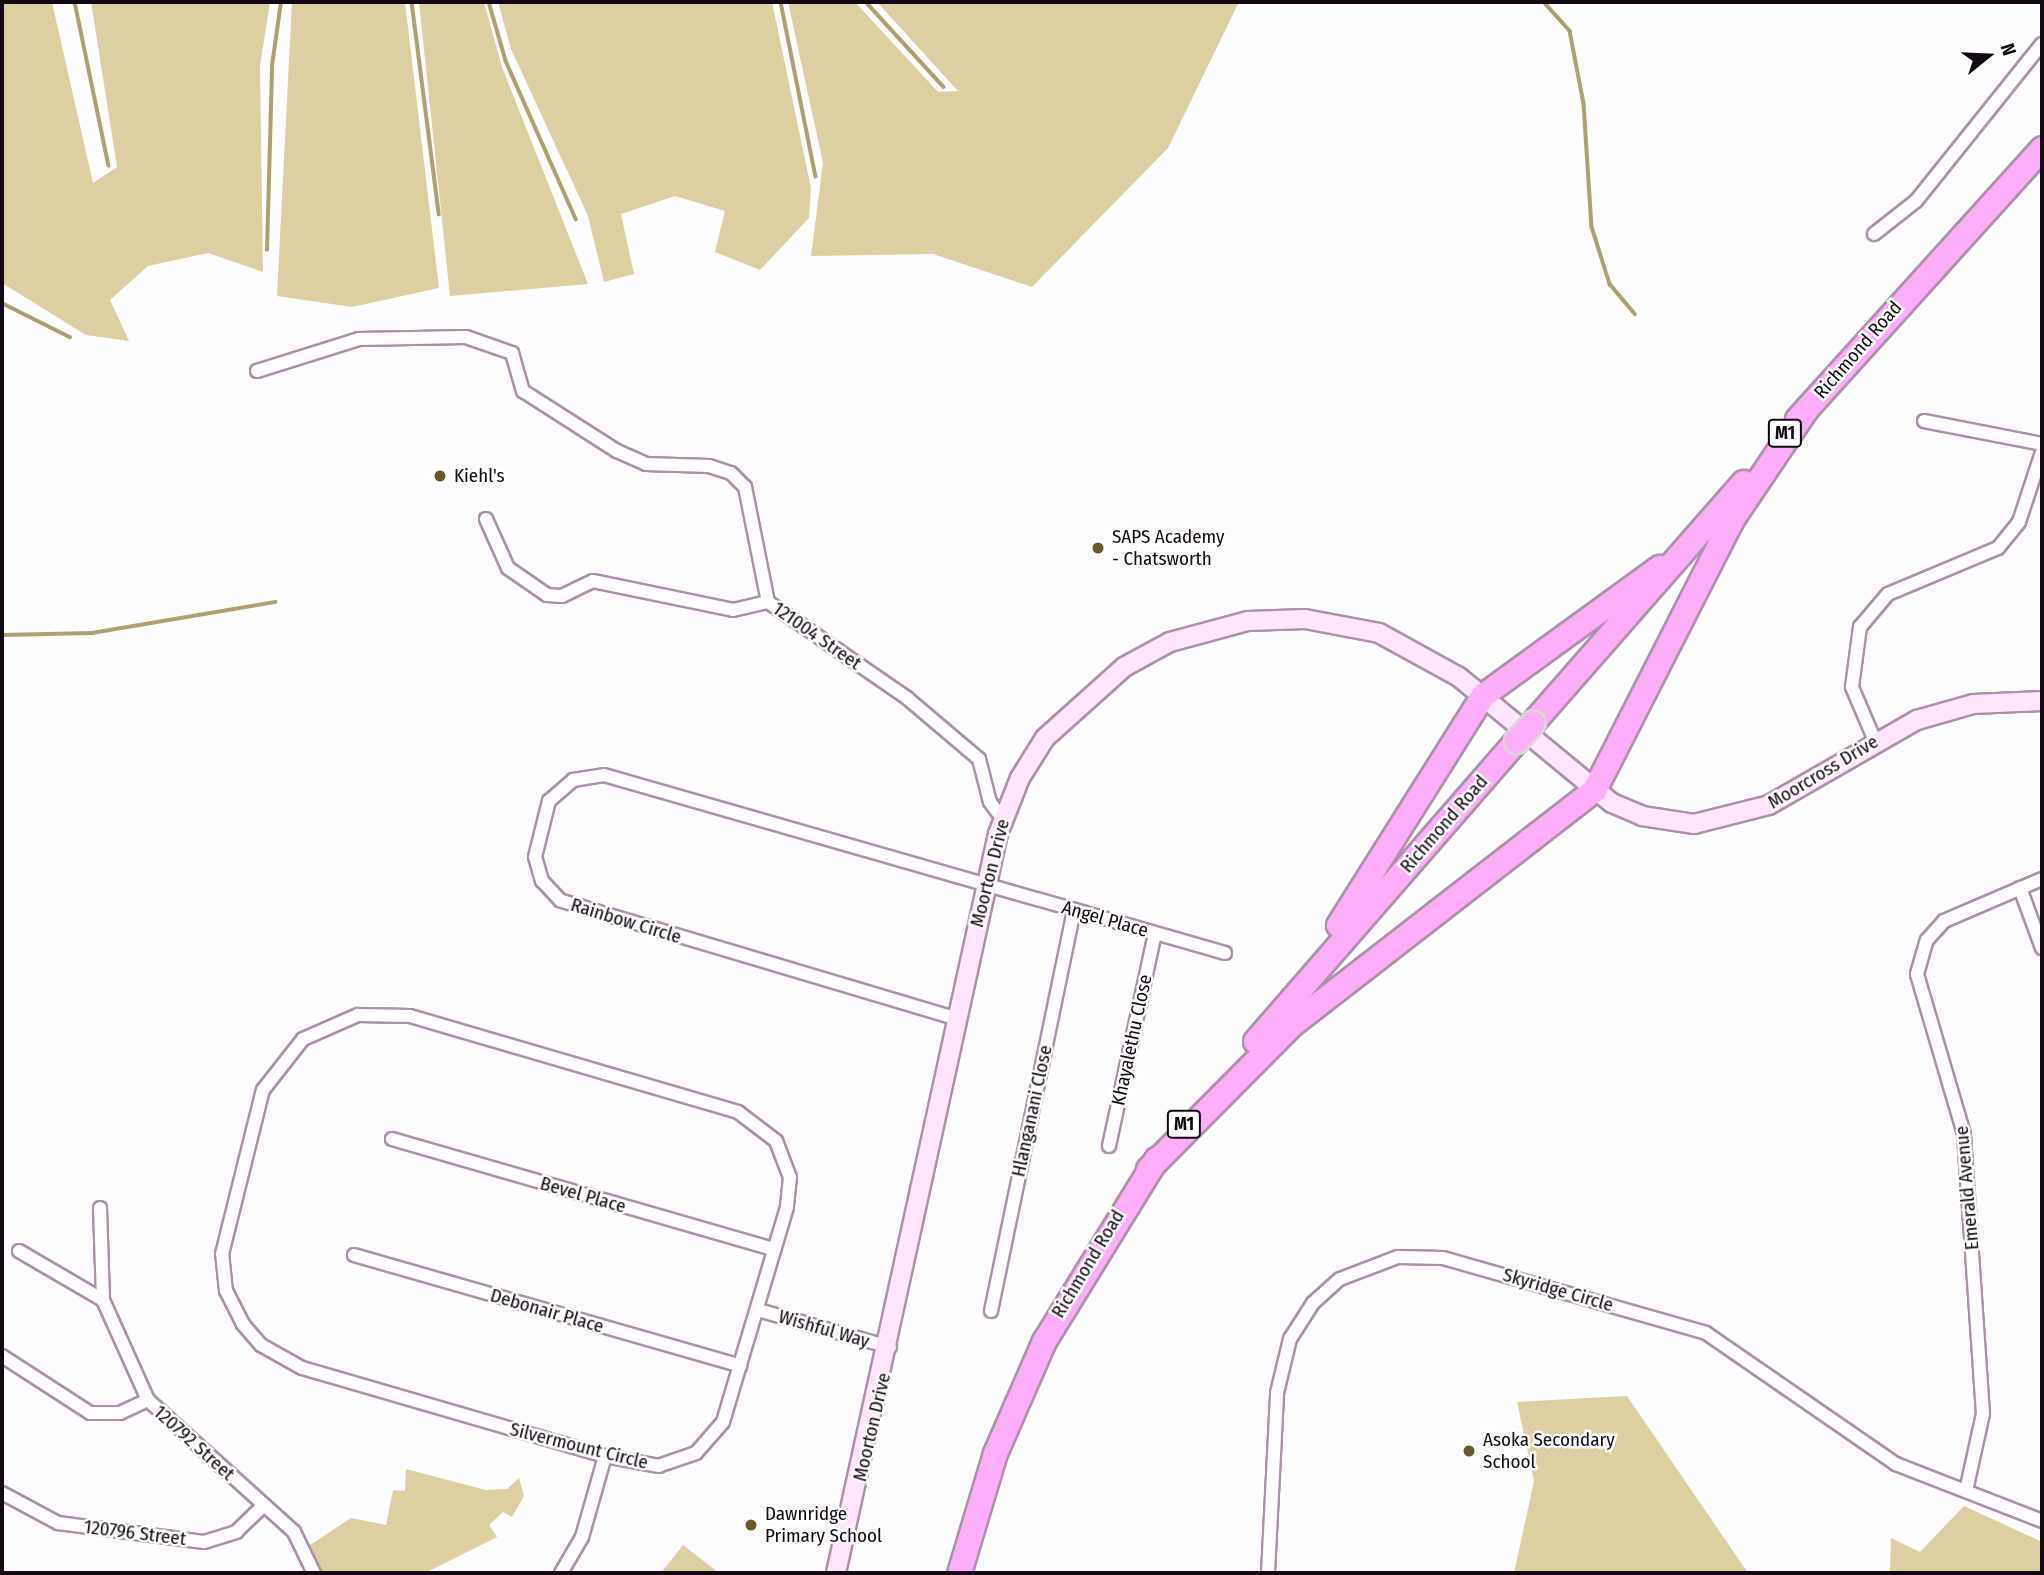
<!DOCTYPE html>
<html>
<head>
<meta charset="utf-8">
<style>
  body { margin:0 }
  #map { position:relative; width:2044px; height:1575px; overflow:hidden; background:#fcfcfc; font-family:"Fira Sans Condensed",sans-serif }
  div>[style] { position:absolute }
  .green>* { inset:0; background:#dccfa1 }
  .stream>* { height:3.5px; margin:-1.75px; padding:0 1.75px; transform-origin:1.75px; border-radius:1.75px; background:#aea171 }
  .roads { filter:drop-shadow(2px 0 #ac91aa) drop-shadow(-2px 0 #ac91aa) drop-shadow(0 2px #ac91aa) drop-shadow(0 -2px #ac91aa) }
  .street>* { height:12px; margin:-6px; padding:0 6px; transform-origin:6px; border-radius:6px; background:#fff }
  .secondary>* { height:18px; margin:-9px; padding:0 9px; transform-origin:9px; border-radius:9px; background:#ffe6fd }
  .highway>* { height:23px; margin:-11.5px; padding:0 11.5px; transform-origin:11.5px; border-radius:11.5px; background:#feadf8 }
  .bridges { filter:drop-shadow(2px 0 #d9d8d9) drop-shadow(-2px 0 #d9d8d9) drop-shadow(0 2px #d9d8d9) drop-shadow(0 -2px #d9d8d9) }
  .highway-bridge>* { height:23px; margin:-11.5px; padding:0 11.5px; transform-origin:11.5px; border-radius:11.5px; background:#feadf8 }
  .dots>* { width:19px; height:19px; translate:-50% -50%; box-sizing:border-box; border:4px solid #fff; border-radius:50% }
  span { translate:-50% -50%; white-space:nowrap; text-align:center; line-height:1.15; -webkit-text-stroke:5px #fff; paint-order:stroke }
  .shield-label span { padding:2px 5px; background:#fff; border:2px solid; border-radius:5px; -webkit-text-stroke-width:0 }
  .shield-label { font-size:18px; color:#120912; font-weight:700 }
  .street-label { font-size:19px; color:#120912 }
  .poi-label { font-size:19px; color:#120912 }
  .left { translate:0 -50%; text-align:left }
  .frame { position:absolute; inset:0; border:4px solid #120912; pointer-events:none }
  .north { position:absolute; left:1953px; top:21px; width:70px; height:70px; -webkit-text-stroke:5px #fff; paint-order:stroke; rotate:72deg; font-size:19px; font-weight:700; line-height:28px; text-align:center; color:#120912 }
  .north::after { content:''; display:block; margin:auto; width:24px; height:32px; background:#120912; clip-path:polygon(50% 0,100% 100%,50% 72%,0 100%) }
</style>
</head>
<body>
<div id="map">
  <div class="green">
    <i style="clip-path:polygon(2px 2px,52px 2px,93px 183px,117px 167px,91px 2px,270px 2px,260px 66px,263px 272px,208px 253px,148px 266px,110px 300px,129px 341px,86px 335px,2px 283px)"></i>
    <i style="clip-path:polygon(292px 2px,405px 2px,439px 288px,352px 307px,277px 296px)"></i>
    <i style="clip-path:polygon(419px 2px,484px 2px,502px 67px,588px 284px,450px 296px)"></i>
    <i style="clip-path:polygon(498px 2px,772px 2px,811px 188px,809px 218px,760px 270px,715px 252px,725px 211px,675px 196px,621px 214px,634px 274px,604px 282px,588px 216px,511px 49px)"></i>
    <i style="clip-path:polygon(788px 2px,855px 2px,938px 92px,958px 91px,877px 2px,1239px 2px,1168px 148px,1032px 287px,933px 254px,811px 256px,823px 163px)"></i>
    <i style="clip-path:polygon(1627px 1396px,1748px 1573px,1514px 1573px,1534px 1481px,1517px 1402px)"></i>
    <i style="clip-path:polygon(406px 1469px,486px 1490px,507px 1489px,519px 1478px,524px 1496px,512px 1517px,503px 1512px,489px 1525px,497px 1537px,425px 1573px,311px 1573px,307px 1547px,351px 1518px,386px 1525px,393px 1490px,405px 1491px)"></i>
    <i style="clip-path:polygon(1964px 1506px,2042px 1542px,2042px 1573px,1890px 1573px,1891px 1538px,1920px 1552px)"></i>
    <i style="clip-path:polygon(683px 1545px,719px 1573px,661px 1573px)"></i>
  </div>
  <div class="stream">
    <i style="left:75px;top:2px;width:167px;rotate:78.3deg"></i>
    <i style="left:412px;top:2px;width:214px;rotate:82.7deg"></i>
    <i style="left:489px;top:2px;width:61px;rotate:73.9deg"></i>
    <i style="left:506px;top:61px;width:173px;rotate:66.1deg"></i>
    <i style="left:781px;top:2px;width:178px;rotate:78.7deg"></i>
    <i style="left:866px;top:2px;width:115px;rotate:47.5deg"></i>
    <i style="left:1544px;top:2px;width:39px;rotate:48deg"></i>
    <i style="left:1570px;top:31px;width:74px;rotate:79.1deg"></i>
    <i style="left:1584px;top:104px;width:123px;rotate:86.3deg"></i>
    <i style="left:1592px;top:227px;width:60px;rotate:72.5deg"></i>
    <i style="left:1610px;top:284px;width:39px;rotate:50deg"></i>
    <i style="left:267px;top:250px;width:184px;rotate:-88.4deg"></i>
    <i style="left:272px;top:66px;width:65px;rotate:-82deg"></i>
    <i style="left:2px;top:303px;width:76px;rotate:26.6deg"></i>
    <i style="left:2px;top:635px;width:90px;rotate:-1.3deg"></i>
    <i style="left:92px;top:633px;width:186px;rotate:-9.6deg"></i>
  </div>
  <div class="roads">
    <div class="street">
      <i style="left:1874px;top:234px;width:53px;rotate:-38.2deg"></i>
      <i style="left:1916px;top:201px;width:201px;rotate:-51.3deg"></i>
      <i style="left:257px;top:371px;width:107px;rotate:-17.4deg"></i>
      <i style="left:359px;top:339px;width:107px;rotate:-1.1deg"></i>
      <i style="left:466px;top:337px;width:49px;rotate:19.2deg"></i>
      <i style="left:512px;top:353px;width:40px;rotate:74deg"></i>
      <i style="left:523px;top:391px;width:112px;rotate:32.6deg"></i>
      <i style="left:617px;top:451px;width:32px;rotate:24deg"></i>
      <i style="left:646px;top:464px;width:63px;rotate:1.8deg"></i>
      <i style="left:709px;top:466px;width:23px;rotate:18deg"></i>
      <i style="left:731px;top:473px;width:20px;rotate:45deg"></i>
      <i style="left:745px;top:487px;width:117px;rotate:78.7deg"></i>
      <i style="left:768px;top:602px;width:169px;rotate:34.6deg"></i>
      <i style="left:907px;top:698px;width:94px;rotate:40.3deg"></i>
      <i style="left:979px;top:759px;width:44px;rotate:75.7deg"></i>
      <i style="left:990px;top:802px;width:21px;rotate:53deg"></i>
      <i style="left:1924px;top:421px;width:120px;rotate:11deg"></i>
      <i style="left:486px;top:519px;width:54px;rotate:65.8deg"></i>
      <i style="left:508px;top:568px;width:47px;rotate:34.7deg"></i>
      <i style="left:547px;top:595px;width:15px;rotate:4deg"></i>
      <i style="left:562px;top:596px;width:34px;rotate:-26deg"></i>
      <i style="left:593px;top:581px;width:143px;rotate:11.7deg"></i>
      <i style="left:733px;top:610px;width:36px;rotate:-13deg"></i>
      <i style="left:1875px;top:741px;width:59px;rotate:-113.1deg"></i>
      <i style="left:1852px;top:687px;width:61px;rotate:-82.4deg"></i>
      <i style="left:1860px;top:627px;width:43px;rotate:-49.7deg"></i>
      <i style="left:1888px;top:594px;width:119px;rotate:-22.7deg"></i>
      <i style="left:1998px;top:548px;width:33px;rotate:-51deg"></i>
      <i style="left:2019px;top:522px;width:74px;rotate:-71.8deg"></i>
      <i style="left:2020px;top:888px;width:64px;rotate:69.9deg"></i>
      <i style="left:358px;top:1015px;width:52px;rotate:1.1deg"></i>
      <i style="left:410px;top:1016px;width:342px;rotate:16.3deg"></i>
      <i style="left:738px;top:1112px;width:48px;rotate:37.3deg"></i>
      <i style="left:776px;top:1141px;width:39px;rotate:69deg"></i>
      <i style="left:790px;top:1177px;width:30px;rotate:96deg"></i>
      <i style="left:787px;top:1207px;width:224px;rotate:106.6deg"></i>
      <i style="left:723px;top:1422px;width:41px;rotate:131.1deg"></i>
      <i style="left:696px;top:1453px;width:39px;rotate:161deg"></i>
      <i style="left:659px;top:1466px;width:55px;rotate:-169.5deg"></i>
      <i style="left:605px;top:1456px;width:316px;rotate:-163.8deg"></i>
      <i style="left:302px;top:1368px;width:47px;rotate:-150.7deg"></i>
      <i style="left:261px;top:1345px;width:28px;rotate:-131deg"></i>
      <i style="left:243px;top:1324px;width:37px;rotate:-117deg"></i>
      <i style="left:226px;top:1291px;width:37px;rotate:-96deg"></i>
      <i style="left:222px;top:1254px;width:169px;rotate:-76deg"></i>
      <i style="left:263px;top:1090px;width:65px;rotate:-51.9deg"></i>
      <i style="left:303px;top:1039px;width:60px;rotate:-23.6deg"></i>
      <i style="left:958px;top:1019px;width:415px;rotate:-163.4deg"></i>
      <i style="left:560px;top:900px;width:26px;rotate:-133deg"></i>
      <i style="left:542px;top:881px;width:25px;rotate:-106deg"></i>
      <i style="left:535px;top:857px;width:58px;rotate:-76deg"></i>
      <i style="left:549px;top:801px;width:32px;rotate:-41deg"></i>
      <i style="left:573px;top:780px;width:31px;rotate:-9deg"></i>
      <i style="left:604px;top:775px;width:646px;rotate:15.99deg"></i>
      <i style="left:392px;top:1139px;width:398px;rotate:16.1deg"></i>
      <i style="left:1109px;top:1146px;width:217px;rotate:-77.8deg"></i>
      <i style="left:100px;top:1208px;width:92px;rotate:88.1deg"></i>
      <i style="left:103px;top:1300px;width:110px;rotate:65.8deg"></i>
      <i style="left:148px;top:1400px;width:197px;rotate:42.1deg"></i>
      <i style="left:294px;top:1532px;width:46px;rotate:64deg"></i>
      <i style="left:19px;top:1251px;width:97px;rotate:30.3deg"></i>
      <i style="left:354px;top:1255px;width:402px;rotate:16deg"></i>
      <i style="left:758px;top:1310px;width:137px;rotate:15.7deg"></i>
      <i style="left:991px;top:1311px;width:409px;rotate:-78.3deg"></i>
      <i style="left:2px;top:1356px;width:105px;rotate:32.9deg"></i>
      <i style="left:90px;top:1413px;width:30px"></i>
      <i style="left:120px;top:1413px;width:31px;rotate:-25deg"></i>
      <i style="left:1966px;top:1491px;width:79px;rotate:-77.6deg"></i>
      <i style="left:1983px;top:1414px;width:281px;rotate:-93.9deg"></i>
      <i style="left:1964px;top:1134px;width:167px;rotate:-106.4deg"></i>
      <i style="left:1917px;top:974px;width:35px;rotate:-74deg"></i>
      <i style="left:1927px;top:940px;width:25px;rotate:-48deg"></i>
      <i style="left:1944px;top:921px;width:107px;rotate:-23.2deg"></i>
      <i style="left:2px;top:1493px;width:64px;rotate:28.2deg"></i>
      <i style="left:58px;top:1523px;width:147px;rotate:7.4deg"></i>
      <i style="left:204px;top:1542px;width:34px;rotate:-17deg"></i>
      <i style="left:236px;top:1532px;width:39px;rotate:-44deg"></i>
      <i style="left:561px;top:1573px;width:42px;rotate:-59.7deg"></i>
      <i style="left:582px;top:1537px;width:84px;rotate:-74.1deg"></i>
      <i style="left:1268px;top:1573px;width:180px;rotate:-87.1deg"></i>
      <i style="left:1277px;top:1393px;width:56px;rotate:-76.5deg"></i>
      <i style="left:1290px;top:1339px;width:43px;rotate:-57.4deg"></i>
      <i style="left:1313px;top:1303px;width:36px;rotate:-42deg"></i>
      <i style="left:1340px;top:1279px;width:62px;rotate:-20.8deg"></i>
      <i style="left:1398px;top:1257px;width:45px;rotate:1.3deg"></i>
      <i style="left:1443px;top:1258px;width:273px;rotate:15.9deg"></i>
      <i style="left:1706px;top:1333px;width:231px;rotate:34.6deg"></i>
      <i style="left:1896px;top:1464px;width:157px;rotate:21.3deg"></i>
    </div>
    <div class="secondary">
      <i style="left:836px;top:1573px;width:757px;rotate:-77.64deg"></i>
      <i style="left:998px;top:834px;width:60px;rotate:-68.6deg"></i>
      <i style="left:1020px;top:778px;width:47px;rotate:-58deg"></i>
      <i style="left:1045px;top:738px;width:106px;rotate:-41.9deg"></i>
      <i style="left:1124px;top:667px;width:52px;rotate:-28.5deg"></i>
      <i style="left:1170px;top:642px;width:81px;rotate:-15.1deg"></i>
      <i style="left:1248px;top:621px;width:57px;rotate:-2deg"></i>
      <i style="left:1305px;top:619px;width:75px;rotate:10.7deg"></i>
      <i style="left:1379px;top:633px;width:91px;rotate:28.8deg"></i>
      <i style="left:1459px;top:677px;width:198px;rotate:39.5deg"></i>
      <i style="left:1612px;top:803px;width:33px;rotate:23deg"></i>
      <i style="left:1642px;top:816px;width:53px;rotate:8.7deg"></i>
      <i style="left:1694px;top:824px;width:77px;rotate:-14.2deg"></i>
      <i style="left:1769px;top:805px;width:171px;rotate:-29.9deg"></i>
      <i style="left:1917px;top:720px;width:58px;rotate:-15.9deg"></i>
      <i style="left:1973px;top:704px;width:69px;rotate:-2.5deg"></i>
    </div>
    <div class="highway">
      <i style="left:1797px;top:419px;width:365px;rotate:-47.9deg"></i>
      <i style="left:1533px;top:722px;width:319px;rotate:-48.8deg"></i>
      <i style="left:1338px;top:925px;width:272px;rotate:-57.8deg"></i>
      <i style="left:1483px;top:695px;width:218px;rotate:-36deg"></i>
      <i style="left:1255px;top:1041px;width:398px;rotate:-49deg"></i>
      <i style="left:1148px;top:1169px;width:204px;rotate:-45.2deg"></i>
      <i style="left:1292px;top:1024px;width:382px;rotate:-37.8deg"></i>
      <i style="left:1594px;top:790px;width:304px;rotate:-63deg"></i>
      <i style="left:1732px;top:519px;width:134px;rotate:-56deg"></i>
      <i style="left:959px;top:1573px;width:125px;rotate:-73.3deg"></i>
      <i style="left:995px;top:1453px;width:122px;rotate:-66.4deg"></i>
      <i style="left:1044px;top:1341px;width:214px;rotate:-58.4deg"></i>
    </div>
  </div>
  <div class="bridges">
    <div class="highway-bridge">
      <i style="left:1516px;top:741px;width:25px;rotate:-48deg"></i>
    </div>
  </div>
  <div class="dots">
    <i style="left:440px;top:476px;background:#685a27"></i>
    <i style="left:1098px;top:548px;background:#685a27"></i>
    <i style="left:1469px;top:1451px;background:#685a27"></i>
    <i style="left:751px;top:1525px;background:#685a27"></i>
  </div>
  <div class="shield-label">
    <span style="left:1785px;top:433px">M1</span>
    <span style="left:1184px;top:1124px">M1</span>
  </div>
  <div class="street-label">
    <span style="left:1858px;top:350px;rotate:-49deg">Richmond Road</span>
    <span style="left:817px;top:636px;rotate:35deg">121004 Street</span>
    <span style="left:1823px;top:772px;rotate:-31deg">Moorcross Drive</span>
    <span style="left:1444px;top:824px;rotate:-49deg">Richmond Road</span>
    <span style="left:990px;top:873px;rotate:-76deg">Moorton Drive</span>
    <span style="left:1105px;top:919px;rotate:16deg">Angel Place</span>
    <span style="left:626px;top:921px;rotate:17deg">Rainbow Circle</span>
    <span style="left:1132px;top:1040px;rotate:-78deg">Khayalethu Close</span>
    <span style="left:1032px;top:1111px;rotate:-78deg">Hlanganani Close</span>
    <span style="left:1967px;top:1188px;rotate:-95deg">Emerald Avenue</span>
    <span style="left:583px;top:1195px;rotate:16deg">Bevel Place</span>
    <span style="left:1088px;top:1264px;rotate:-59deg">Richmond Road</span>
    <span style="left:1558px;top:1290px;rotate:16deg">Skyridge Circle</span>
    <span style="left:547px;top:1311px;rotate:16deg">Debonair Place</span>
    <span style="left:824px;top:1329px;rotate:16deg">Wishful Way</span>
    <span style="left:872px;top:1427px;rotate:-77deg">Moorton Drive</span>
    <span style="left:194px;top:1443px;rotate:42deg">120792 Street</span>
    <span style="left:579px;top:1446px;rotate:14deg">Silvermount Circle</span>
    <span style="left:135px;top:1533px;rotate:7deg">120796 Street</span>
  </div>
  <div class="poi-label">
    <span class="left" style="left:454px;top:476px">Kiehl's</span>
    <span class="left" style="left:1112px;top:548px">SAPS Academy<br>- Chatsworth</span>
    <span class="left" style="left:1483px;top:1451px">Asoka Secondary<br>School</span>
    <span class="left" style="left:765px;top:1525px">Dawnridge<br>Primary School</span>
  </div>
  <div class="frame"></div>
  <div class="north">N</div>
</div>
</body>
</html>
